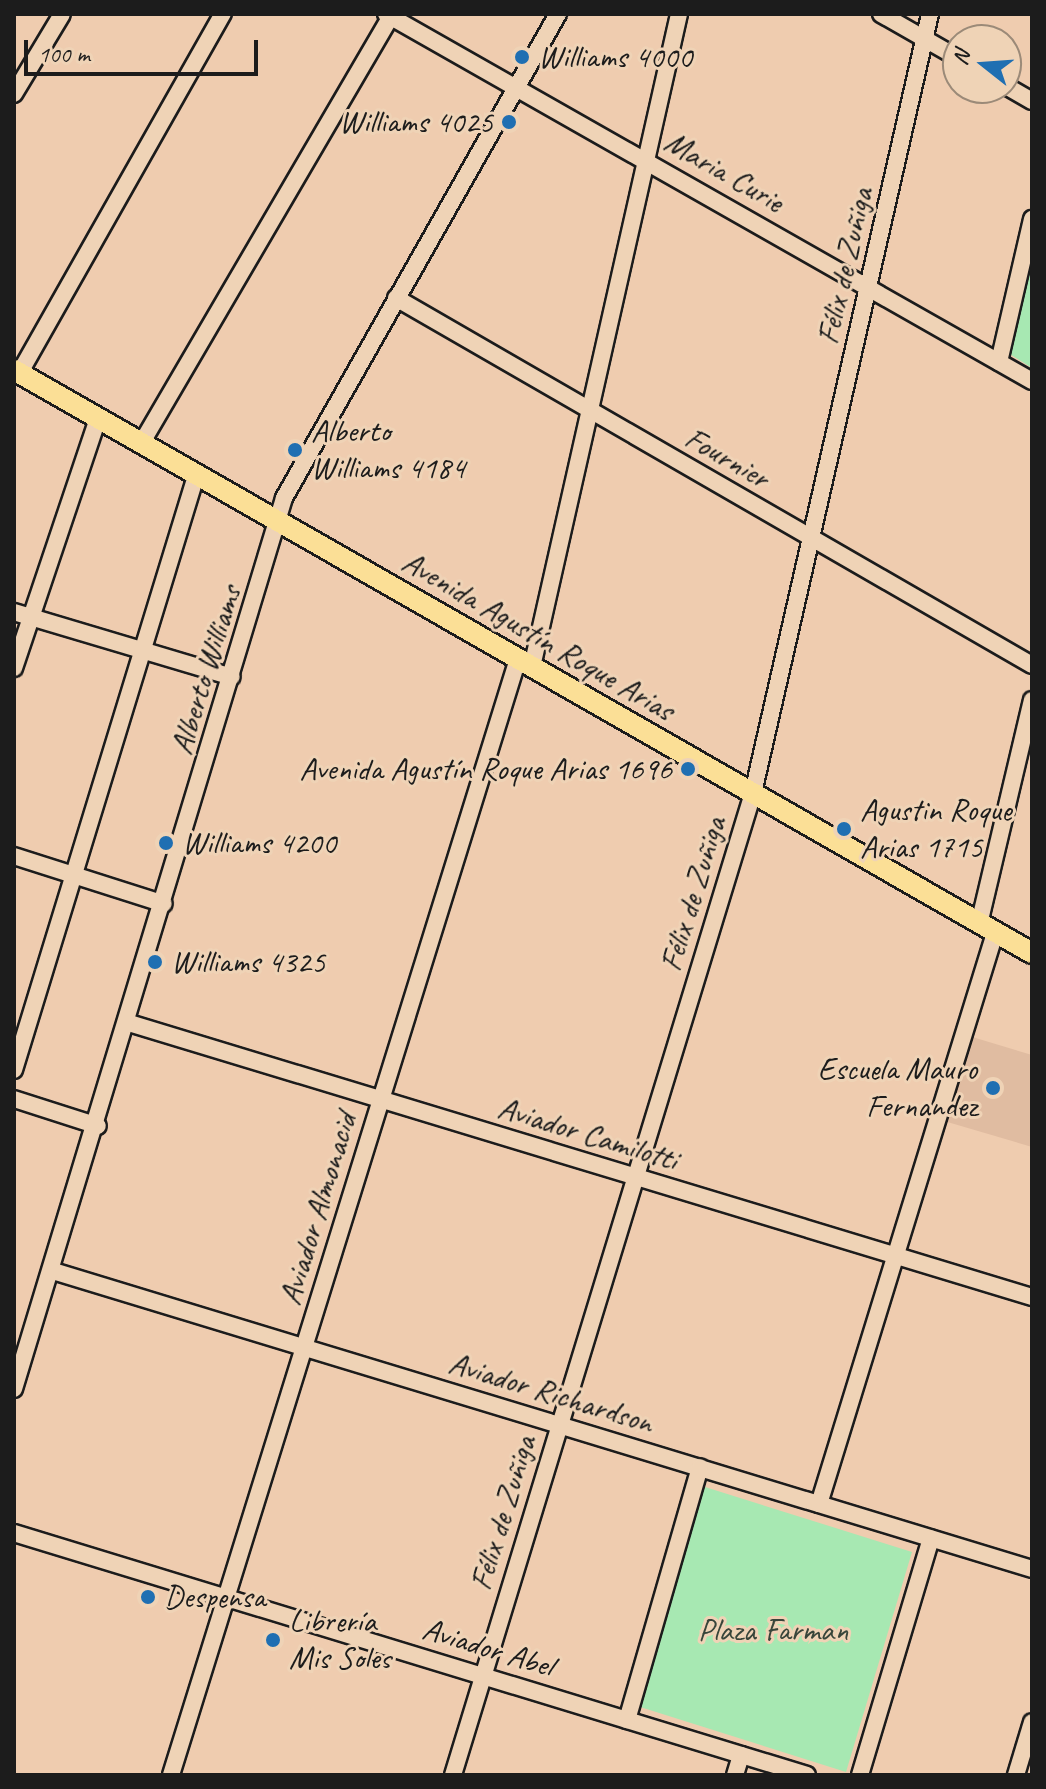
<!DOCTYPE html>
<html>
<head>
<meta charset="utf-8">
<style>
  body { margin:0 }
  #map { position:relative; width:1046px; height:1789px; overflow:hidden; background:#efccaf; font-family:Caveat,sans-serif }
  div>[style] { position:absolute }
  .built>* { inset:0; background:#e0bca1 }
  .green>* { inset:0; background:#a7e8b2 }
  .roads { filter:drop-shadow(2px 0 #1c1c1c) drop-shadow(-2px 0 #1c1c1c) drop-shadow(0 2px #1c1c1c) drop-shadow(0 -2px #1c1c1c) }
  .minor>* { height:16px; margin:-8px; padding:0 8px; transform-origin:8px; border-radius:8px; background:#efd3b6 }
  .major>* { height:20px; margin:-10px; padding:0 10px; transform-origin:10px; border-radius:10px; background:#fbdf96 }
  .dots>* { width:22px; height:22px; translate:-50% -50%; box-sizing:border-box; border:4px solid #efd3b6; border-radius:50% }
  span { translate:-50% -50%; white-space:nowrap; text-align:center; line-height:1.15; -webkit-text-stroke:6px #efd3b6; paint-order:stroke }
  .poi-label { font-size:32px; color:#1c1c1c }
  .left { translate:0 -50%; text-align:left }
  .right { translate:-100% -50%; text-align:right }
  .street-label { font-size:32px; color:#1c1c1c }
  .park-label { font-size:32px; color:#38453a }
  .frame { position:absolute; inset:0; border:16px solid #1c1c1c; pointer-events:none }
  .north { position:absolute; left:942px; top:24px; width:80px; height:80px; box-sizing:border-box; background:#efd3b6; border:2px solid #9b8a78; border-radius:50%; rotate:287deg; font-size:22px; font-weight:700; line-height:32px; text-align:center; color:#1c1c1c }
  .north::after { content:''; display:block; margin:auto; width:28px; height:36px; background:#1f6fb2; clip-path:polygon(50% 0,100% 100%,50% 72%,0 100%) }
  .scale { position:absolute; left:24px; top:40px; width:234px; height:36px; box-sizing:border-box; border:4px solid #1c1c1c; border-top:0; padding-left:10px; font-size:24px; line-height:28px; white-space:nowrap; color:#1c1c1c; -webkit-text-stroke:6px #efd3b6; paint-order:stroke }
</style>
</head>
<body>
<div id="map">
  <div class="built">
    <i style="clip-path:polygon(969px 1036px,1032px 1055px,1032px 1147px,944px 1121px)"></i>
  </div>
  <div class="green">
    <i style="clip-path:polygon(1032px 254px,1032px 368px,1008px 353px)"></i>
    <i style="clip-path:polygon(705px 1487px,912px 1552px,846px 1772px,637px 1706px,699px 1492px)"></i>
  </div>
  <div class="roads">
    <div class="minor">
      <i style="left:386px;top:14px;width:743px;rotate:29.6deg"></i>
      <i style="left:881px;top:14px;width:89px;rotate:29.7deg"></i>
      <i style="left:1006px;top:86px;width:30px;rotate:30deg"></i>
      <i style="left:14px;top:94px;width:93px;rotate:-59deg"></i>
      <i style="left:396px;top:298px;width:734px;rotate:29.99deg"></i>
      <i style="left:999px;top:362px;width:147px;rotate:-77deg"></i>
      <i style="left:19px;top:374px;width:414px;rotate:-60.5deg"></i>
      <i style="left:141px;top:444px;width:498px;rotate:-59.7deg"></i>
      <i style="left:14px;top:612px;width:227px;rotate:16.6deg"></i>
      <i style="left:532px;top:667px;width:669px;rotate:-77.31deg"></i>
      <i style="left:14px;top:668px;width:264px;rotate:-71.4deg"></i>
      <i style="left:14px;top:856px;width:157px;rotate:17.7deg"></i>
      <i style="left:979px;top:924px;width:230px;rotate:-76.7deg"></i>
      <i style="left:129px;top:1023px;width:944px;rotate:16.88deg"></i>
      <i style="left:14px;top:1070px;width:621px;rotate:-72.97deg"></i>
      <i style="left:14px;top:1099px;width:88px;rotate:17.8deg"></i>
      <i style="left:53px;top:1271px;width:1023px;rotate:16.93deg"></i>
      <i style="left:14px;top:1389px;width:931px;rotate:-73.14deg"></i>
      <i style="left:284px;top:498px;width:556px;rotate:-60.49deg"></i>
      <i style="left:819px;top:1504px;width:598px;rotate:-72.87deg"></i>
      <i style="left:14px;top:1533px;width:829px;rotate:16.97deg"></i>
      <i style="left:627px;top:1720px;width:263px;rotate:-73.9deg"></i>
      <i style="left:171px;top:1775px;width:1169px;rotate:-72.73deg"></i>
      <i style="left:453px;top:1775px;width:1027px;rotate:-73.01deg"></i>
      <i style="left:753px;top:793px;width:799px;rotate:-77.2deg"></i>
      <i style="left:735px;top:1775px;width:21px;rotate:-73deg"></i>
      <i style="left:860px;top:1775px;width:247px;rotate:-73.3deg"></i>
      <i style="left:1016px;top:1775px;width:55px;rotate:-73.2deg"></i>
    </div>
    <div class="major">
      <i style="left:14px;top:370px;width:1173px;rotate:29.8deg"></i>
    </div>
  </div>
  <div class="dots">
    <i style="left:522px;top:57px;background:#1f6fb2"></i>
    <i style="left:509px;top:122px;background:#1f6fb2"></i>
    <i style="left:295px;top:450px;background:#1f6fb2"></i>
    <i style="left:688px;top:769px;background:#1f6fb2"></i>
    <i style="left:844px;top:829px;background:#1f6fb2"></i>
    <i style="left:166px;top:843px;background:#1f6fb2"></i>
    <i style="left:155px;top:962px;background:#1f6fb2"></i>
    <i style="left:993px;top:1088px;background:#1f6fb2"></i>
    <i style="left:148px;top:1597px;background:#1f6fb2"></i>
    <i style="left:273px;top:1640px;background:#1f6fb2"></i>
  </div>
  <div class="poi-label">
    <span class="left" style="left:538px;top:57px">Williams 4000</span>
    <span class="right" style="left:493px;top:122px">Williams 4025</span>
    <span class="left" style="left:311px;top:450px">Alberto<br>Williams 4184</span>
    <span class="right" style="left:672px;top:769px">Avenida Agustín Roque Arias 1696</span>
    <span class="left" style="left:860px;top:829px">Agustin Roque<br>Arias 1715</span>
    <span class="left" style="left:182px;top:843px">Williams 4200</span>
    <span class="left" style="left:171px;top:962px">Williams 4325</span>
    <span class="right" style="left:977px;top:1088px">Escuela Mauro<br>Fernandez</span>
    <span class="left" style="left:164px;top:1597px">Despensa</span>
    <span class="left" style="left:289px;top:1640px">Librería<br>Mis Soles</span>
  </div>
  <div class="street-label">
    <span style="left:724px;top:172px;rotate:30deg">Maria Curie</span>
    <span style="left:845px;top:266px;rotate:-77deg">Félix de Zuñiga</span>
    <span style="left:727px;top:458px;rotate:30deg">Fournier</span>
    <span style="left:538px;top:636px;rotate:30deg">Avenida Agustín Roque Arias</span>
    <span style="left:206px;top:670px;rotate:-73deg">Alberto Williams</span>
    <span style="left:693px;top:894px;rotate:-73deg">Félix de Zuñiga</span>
    <span style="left:588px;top:1134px;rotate:17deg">Aviador Camilotti</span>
    <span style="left:318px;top:1209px;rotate:-73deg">Aviador Almonacid</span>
    <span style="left:551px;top:1393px;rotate:17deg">Aviador Richardson</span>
    <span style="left:503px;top:1513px;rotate:-73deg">Félix de Zuñiga</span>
    <span style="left:488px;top:1648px;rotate:17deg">Aviador Abel</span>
  </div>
  <div class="park-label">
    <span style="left:773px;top:1630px">Plaza Farman</span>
  </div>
  <div class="frame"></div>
  <div class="north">N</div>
  <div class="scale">100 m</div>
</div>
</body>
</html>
